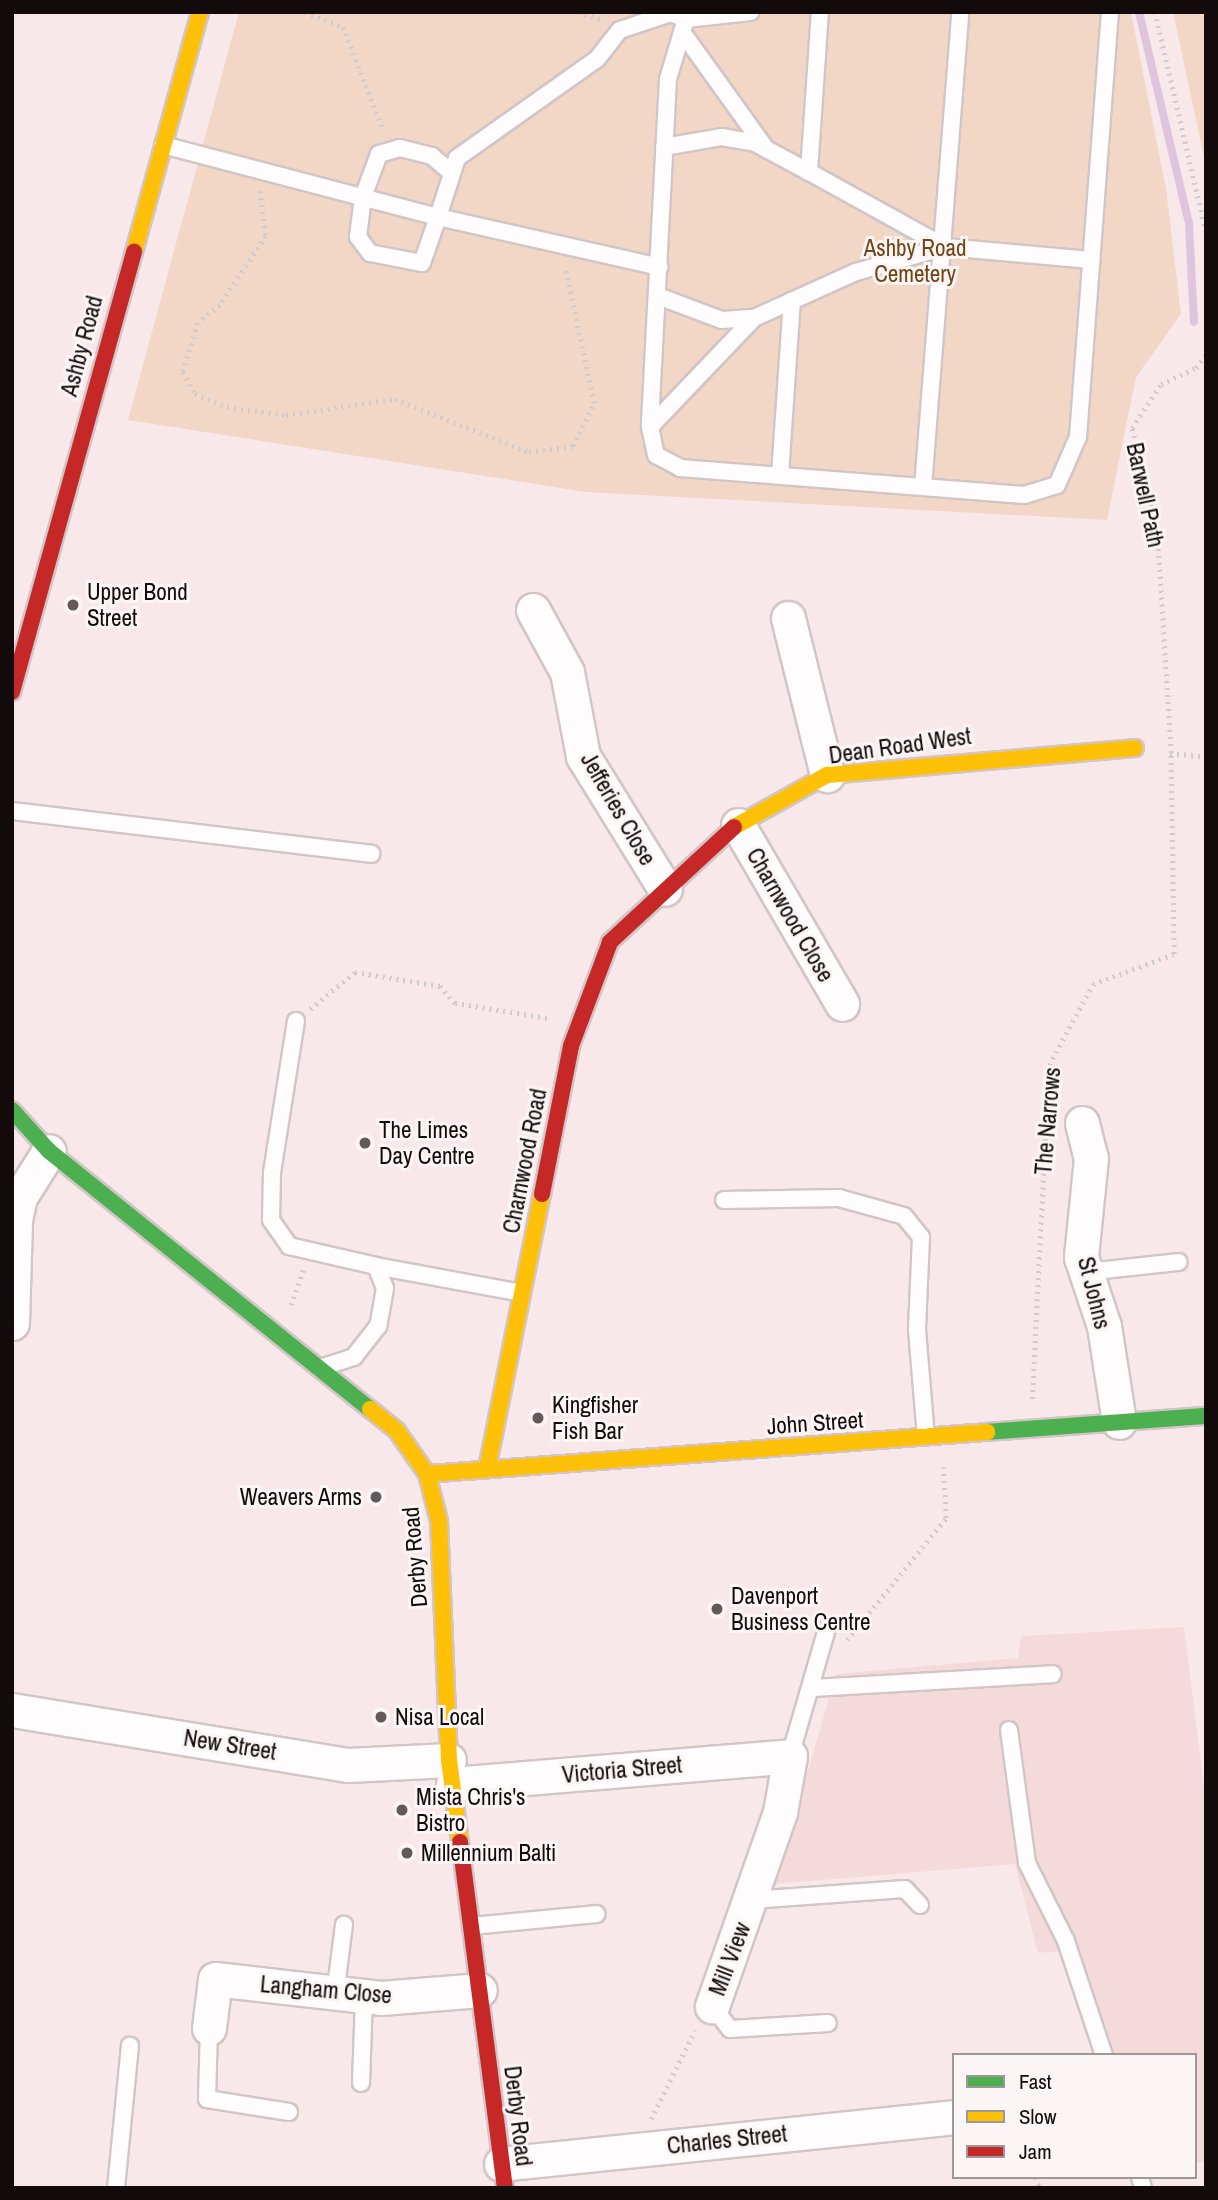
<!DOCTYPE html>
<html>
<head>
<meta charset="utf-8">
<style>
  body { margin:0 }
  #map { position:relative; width:1218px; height:2200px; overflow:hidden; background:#f9e8ea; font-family:"Archivo Narrow",sans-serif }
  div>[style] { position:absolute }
  .built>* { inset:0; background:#f5dadc }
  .green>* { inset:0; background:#f2d6c6 }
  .stream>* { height:8px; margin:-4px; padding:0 4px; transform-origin:4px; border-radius:4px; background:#dec4dd }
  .path>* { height:4.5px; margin-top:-2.25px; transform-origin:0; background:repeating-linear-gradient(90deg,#d0cbcc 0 2px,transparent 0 7px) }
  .roads { filter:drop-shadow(2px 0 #d2c5c6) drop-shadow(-2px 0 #d2c5c6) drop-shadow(0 2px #d2c5c6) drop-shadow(0 -2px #d2c5c6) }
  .lane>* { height:16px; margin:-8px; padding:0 8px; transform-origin:8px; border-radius:8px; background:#fefcfc }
  .street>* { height:33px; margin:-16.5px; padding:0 16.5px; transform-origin:16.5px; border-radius:16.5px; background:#fefcfc }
  .fast>* { height:16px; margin:-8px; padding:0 8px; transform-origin:8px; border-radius:8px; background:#4caf50 }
  .slow>* { height:16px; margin:-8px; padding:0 8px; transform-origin:8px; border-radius:8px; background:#ffc107 }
  .jam>* { height:16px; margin:-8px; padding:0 8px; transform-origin:8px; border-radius:8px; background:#c62828 }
  .dots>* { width:19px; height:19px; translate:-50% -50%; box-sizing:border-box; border:4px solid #fbf5f6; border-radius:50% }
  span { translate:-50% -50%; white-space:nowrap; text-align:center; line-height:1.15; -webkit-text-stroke:6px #fbf5f6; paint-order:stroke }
  .park-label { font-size:23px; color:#724411 }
  .street-label { font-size:23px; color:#130a0b }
  .poi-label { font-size:23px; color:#130a0b }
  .left { translate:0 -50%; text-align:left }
  .right { translate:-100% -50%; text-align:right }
  .frame { position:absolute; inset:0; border:14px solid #130a0b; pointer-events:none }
  .legend { position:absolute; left:952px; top:2053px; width:245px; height:126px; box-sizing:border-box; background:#fbf5f6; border:2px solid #9e9798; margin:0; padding:9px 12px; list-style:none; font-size:21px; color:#130a0b }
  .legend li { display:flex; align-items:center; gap:14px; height:35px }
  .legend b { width:35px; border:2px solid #9e9798 }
</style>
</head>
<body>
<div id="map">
  <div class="built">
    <i style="clip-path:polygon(1184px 1627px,1206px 1802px,1206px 2162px,1195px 2163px,1195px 2055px,1096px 2055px,1060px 1951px,1038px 1953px,1015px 1864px,775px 1884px,836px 1674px,1018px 1658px,1021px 1636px)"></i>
  </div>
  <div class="green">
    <i style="clip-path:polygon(239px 12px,1131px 12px,1166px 189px,1181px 314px,1136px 377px,1107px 520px,586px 492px,128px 420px)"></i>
    <i style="clip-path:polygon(1173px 12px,1206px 12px,1206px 166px)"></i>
  </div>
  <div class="stream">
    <i style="left:1139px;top:12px;width:218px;rotate:76.7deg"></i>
    <i style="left:1189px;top:224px;width:98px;rotate:87.1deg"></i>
  </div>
  <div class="path">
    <i style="left:305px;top:12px;width:41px;rotate:21.5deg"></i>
    <i style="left:343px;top:27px;width:112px;rotate:68.5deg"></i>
    <i style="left:501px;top:12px;width:1px"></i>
    <i style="left:578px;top:12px;width:26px;rotate:18deg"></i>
    <i style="left:1155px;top:12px;width:226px;rotate:76.9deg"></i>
    <i style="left:260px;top:191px;width:45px;rotate:82.4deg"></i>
    <i style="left:266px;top:236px;width:83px;rotate:123.7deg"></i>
    <i style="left:220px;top:305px;width:28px;rotate:141deg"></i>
    <i style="left:198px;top:323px;width:51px;rotate:107deg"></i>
    <i style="left:183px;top:372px;width:25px;rotate:61deg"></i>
    <i style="left:195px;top:394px;width:35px;rotate:22deg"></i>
    <i style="left:227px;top:407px;width:60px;rotate:7.7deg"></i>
    <i style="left:286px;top:415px;width:110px;rotate:-8.4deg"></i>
    <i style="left:395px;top:399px;width:144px;rotate:21.6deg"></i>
    <i style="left:529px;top:452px;width:44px;rotate:-7.8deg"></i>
    <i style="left:573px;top:446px;width:48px;rotate:-64deg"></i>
    <i style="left:594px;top:403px;width:139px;rotate:-102deg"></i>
    <i style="left:1170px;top:753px;width:36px;rotate:6deg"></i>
    <i style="left:310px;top:1009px;width:58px;rotate:-39.4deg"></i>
    <i style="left:355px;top:972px;width:86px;rotate:9.4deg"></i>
    <i style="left:440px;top:986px;width:23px;rotate:49deg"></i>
    <i style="left:455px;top:1003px;width:94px;rotate:9.2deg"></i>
    <i style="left:291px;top:1305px;width:37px;rotate:-71deg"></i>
    <i style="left:1032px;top:1399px;width:334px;rotate:-87.1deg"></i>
    <i style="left:1049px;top:1065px;width:92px;rotate:-61.5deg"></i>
    <i style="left:1093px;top:984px;width:86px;rotate:-20.3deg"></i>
    <i style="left:1174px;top:954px;width:201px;rotate:-90.9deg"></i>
    <i style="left:1171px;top:753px;width:220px;rotate:-93.6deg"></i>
    <i style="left:1157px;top:533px;width:108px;rotate:-103.4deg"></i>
    <i style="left:1132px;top:428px;width:53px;rotate:-56.6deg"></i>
    <i style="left:1161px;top:384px;width:38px;rotate:-25deg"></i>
    <i style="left:1196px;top:368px;width:17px;rotate:-54deg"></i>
    <i style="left:847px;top:1640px;width:157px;rotate:-50.9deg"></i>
    <i style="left:946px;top:1518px;width:51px;rotate:-93.4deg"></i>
    <i style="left:651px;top:2119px;width:99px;rotate:-63.7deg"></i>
    <i style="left:1036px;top:2177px;width:12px;rotate:70deg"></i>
  </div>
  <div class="roads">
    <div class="lane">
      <i style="left:686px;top:19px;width:63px;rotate:106.7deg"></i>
      <i style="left:668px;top:79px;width:348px;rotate:93deg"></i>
      <i style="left:650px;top:427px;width:29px;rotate:78deg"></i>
      <i style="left:656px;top:455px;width:27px;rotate:28deg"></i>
      <i style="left:680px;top:468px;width:345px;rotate:4.5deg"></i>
      <i style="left:1024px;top:495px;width:34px;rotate:-17deg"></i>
      <i style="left:1057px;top:485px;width:52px;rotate:-66.4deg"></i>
      <i style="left:1078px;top:437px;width:426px;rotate:-85.7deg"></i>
      <i style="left:682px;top:32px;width:144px;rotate:54.3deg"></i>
      <i style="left:163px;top:145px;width:284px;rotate:14.7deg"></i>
      <i style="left:438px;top:217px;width:62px;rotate:-72.1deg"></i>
      <i style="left:457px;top:158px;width:171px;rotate:-35.3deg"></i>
      <i style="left:597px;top:59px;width:37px;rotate:-52deg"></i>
      <i style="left:620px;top:30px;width:54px;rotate:-18.4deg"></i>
      <i style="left:671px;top:13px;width:16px;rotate:22deg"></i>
      <i style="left:686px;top:19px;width:65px;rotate:-6.1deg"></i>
      <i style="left:664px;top:147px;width:59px;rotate:-9.8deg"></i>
      <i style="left:722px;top:137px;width:34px;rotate:10deg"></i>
      <i style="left:755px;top:143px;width:61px;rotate:28.2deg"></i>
      <i style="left:452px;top:173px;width:26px;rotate:-140deg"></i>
      <i style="left:432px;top:156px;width:33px;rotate:-166deg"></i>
      <i style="left:400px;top:148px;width:22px;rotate:164deg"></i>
      <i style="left:379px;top:154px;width:46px;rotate:110.4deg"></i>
      <i style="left:363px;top:197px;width:40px;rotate:97.1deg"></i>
      <i style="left:358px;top:237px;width:20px;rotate:53deg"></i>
      <i style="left:370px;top:253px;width:53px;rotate:10.9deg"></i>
      <i style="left:422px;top:263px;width:49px;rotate:-70.8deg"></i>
      <i style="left:438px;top:217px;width:227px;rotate:12.7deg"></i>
      <i style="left:945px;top:247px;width:147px;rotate:5.1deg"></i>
      <i style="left:658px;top:296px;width:68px;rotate:20.6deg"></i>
      <i style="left:722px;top:320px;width:32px;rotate:-4deg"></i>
      <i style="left:754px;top:318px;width:112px;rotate:-24.3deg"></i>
      <i style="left:856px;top:272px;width:92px;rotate:-15.7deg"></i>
      <i style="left:945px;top:247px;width:155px;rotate:-151.1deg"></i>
      <i style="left:809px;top:172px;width:160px;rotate:-86.1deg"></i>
      <i style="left:650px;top:427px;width:151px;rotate:-46.3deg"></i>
      <i style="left:780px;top:475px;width:175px;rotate:-86.1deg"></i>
      <i style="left:923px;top:487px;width:476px;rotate:-85.5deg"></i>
      <i style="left:12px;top:811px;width:362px;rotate:6.8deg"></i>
      <i style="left:296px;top:1021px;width:154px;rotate:99deg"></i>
      <i style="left:272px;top:1173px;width:47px;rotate:91.2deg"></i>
      <i style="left:271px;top:1220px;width:32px;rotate:55deg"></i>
      <i style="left:289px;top:1246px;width:89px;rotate:12.9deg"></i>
      <i style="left:376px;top:1266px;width:24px;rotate:68deg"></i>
      <i style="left:385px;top:1288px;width:39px;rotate:100deg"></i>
      <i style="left:378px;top:1326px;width:39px;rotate:128deg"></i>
      <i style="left:354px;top:1357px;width:33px;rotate:162deg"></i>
      <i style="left:724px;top:1200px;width:115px;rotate:-1deg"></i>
      <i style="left:839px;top:1198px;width:67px;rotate:15.5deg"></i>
      <i style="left:904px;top:1216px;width:27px;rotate:51deg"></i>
      <i style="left:921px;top:1237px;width:93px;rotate:92.5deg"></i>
      <i style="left:917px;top:1330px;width:107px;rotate:85.2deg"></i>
      <i style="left:376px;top:1266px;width:148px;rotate:10.5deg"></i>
      <i style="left:1086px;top:1272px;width:93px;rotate:-6.2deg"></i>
      <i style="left:812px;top:1688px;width:241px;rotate:-3.3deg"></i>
      <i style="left:1009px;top:1730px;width:134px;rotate:82.3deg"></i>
      <i style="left:1027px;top:1863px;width:87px;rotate:63.4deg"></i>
      <i style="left:1066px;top:1941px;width:120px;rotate:71.6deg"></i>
      <i style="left:790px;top:1756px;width:132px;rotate:-73.8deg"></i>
      <i style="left:751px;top:1900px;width:154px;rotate:-4.1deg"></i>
      <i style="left:905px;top:1889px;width:22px;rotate:47deg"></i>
      <i style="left:472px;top:1926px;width:125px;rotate:-5.5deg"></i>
      <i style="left:335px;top:1995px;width:71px;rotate:-82.7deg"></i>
      <i style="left:712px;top:2006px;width:29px;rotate:52deg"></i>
      <i style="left:730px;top:2029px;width:98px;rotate:-3.5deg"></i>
      <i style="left:209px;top:2028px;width:71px;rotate:91.6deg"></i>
      <i style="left:207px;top:2099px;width:83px;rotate:9deg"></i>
      <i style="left:361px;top:2083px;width:86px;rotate:-88deg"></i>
      <i style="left:1140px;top:2177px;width:11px;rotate:75deg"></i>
      <i style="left:116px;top:2188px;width:143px;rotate:-84.4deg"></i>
    </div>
    <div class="street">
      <i style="left:533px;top:610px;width:71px;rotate:61.3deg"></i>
      <i style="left:567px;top:672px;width:86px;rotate:79.2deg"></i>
      <i style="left:583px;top:756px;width:156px;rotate:58.3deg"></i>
      <i style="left:788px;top:618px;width:162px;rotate:76deg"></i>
      <i style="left:738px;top:825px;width:207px;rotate:59.8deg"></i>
      <i style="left:1082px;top:1123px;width:36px;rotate:76deg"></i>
      <i style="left:1091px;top:1158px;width:100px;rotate:95.8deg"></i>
      <i style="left:1081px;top:1257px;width:73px;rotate:71.6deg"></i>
      <i style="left:1104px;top:1326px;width:97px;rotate:81.1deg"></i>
      <i style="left:12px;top:1323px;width:103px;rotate:-88.3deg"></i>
      <i style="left:15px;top:1220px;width:24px;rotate:-78deg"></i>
      <i style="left:20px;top:1197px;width:54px;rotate:-57.8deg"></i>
      <i style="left:12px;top:1710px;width:340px;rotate:9.3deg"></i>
      <i style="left:348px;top:1765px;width:101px;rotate:-2.8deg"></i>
      <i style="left:453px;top:1784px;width:338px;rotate:-4.7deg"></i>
      <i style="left:790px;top:1756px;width:57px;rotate:100.1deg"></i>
      <i style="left:780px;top:1812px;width:206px;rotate:109.3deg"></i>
      <i style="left:209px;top:2028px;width:49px;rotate:-83deg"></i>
      <i style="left:215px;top:1979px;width:167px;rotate:6.5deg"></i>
      <i style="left:381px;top:1998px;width:99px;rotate:-4.6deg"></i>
      <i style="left:501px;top:2164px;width:455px;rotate:-5.9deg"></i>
    </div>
    <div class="fast">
      <i style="left:12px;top:1110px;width:55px;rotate:47.9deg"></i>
      <i style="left:49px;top:1151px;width:412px;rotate:38.8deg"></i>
      <i style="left:987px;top:1432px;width:220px;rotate:-4.2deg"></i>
    </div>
    <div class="slow">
      <i style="left:134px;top:252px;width:249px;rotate:-74.6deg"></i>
      <i style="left:734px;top:827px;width:107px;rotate:-29.2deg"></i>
      <i style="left:827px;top:775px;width:309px;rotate:-5deg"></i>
      <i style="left:370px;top:1409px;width:35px;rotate:39deg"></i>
      <i style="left:397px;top:1431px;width:52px;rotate:55.1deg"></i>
      <i style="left:427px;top:1474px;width:49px;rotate:75.7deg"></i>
      <i style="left:439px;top:1521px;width:239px;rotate:87.6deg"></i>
      <i style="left:449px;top:1760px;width:83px;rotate:82.4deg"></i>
      <i style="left:487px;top:1469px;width:280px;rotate:-78.7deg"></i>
      <i style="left:427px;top:1474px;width:562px;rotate:-4.29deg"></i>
    </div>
    <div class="jam">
      <i style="left:12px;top:692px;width:457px;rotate:-74.5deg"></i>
      <i style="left:542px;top:1194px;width:151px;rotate:-78.9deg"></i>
      <i style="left:571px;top:1046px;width:111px;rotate:-69.4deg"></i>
      <i style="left:610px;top:942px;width:169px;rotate:-42.8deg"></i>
      <i style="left:460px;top:1842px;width:349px;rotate:82.6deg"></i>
    </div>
  </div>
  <div class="dots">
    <i style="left:73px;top:605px;background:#645859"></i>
    <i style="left:365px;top:1143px;background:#645859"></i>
    <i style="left:538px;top:1418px;background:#645859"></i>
    <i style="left:376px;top:1497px;background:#645859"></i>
    <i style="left:717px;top:1609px;background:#645859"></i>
    <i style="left:381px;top:1717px;background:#645859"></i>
    <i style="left:402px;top:1810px;background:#645859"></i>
    <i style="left:407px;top:1853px;background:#645859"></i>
  </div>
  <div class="park-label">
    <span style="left:915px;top:261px">Ashby Road<br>Cemetery</span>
  </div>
  <div class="street-label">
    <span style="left:82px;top:346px;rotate:-75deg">Ashby Road</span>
    <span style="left:1145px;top:495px;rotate:78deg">Barwell Path</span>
    <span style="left:900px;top:746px;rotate:-8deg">Dean Road West</span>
    <span style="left:618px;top:809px;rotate:60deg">Jefferies Close</span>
    <span style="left:790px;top:915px;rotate:60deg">Charnwood Close</span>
    <span style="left:1048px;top:1121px;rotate:-85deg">The Narrows</span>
    <span style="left:525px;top:1161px;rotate:-79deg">Charnwood Road</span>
    <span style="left:1094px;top:1293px;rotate:76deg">St Johns</span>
    <span style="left:815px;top:1423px;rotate:-4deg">John Street</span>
    <span style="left:415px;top:1557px;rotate:-95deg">Derby Road</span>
    <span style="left:230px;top:1745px;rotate:9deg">New Street</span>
    <span style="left:622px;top:1770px;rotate:-5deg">Victoria Street</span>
    <span style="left:730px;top:1959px;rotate:-69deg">Mill View</span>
    <span style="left:326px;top:1990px;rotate:5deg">Langham Close</span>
    <span style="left:518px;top:2116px;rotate:83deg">Derby Road</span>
    <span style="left:727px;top:2140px;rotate:-6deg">Charles Street</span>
  </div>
  <div class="poi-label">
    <span class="left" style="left:87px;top:605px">Upper Bond<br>Street</span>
    <span class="left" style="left:379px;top:1143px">The Limes<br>Day Centre</span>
    <span class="left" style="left:552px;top:1418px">Kingfisher<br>Fish Bar</span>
    <span class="right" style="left:362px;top:1497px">Weavers Arms</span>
    <span class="left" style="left:731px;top:1609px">Davenport<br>Business Centre</span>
    <span class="left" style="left:395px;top:1717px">Nisa Local</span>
    <span class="left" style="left:416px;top:1810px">Mista Chris's<br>Bistro</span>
    <span class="left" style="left:421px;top:1853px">Millennium Balti</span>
  </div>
  <div class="frame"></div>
  <ul class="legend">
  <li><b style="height:9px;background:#4caf50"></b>Fast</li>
  <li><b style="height:9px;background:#ffc107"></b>Slow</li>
  <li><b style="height:9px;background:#c62828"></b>Jam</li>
  </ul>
</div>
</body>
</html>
